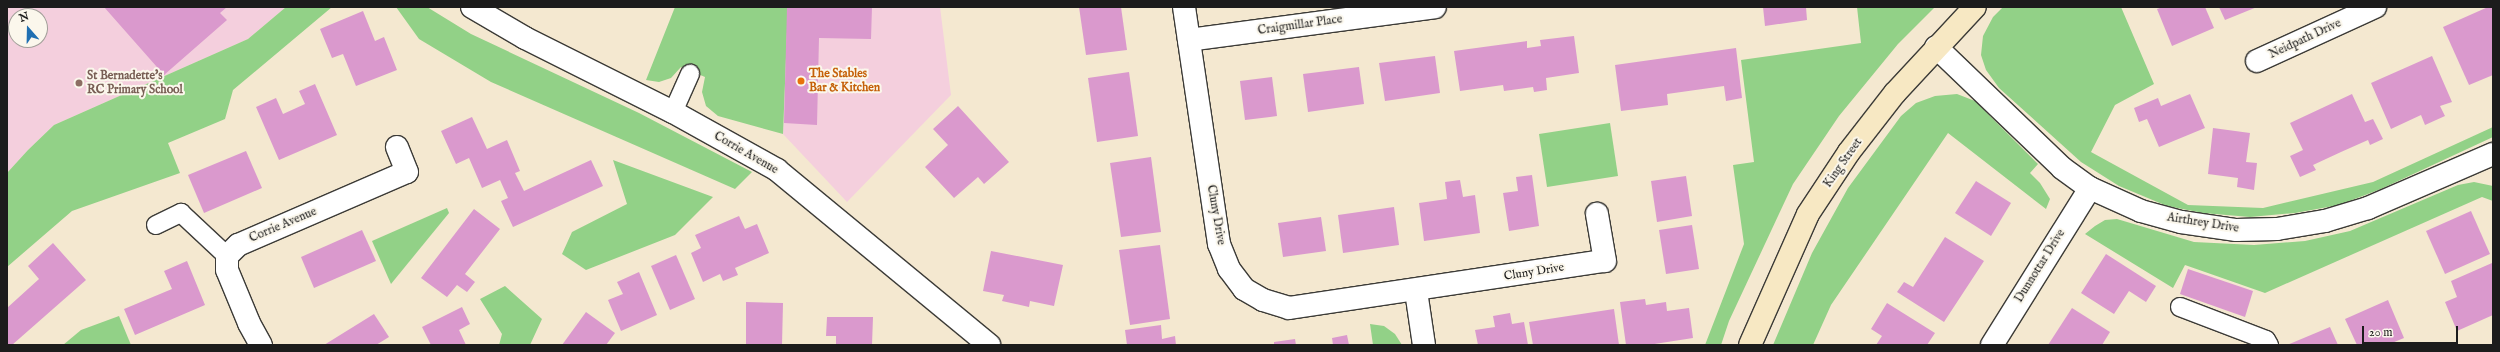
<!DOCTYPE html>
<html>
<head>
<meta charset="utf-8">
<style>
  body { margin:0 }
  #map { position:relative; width:2500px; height:352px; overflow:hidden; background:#f4e8d0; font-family:"IM FELL English",serif }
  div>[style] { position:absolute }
  .built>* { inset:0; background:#f4cfdd }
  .green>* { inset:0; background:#92d187 }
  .building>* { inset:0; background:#da99cd }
  .roads { filter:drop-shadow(1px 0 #3c3b37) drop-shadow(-1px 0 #3c3b37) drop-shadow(0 1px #3c3b37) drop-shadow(0 -1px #3c3b37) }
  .lane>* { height:18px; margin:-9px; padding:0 9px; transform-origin:9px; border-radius:9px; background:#fff }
  .street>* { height:22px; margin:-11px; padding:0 11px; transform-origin:11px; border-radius:11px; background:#fff }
  .secondary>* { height:22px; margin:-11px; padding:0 11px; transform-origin:11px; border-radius:11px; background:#f7e8c3 }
  .dots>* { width:11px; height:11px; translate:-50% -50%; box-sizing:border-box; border:2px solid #fbf7ec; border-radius:50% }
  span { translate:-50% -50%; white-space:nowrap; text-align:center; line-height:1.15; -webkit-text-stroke:4px #fbf7ec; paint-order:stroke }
  .street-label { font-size:12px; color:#1c1c1c }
  .food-label { font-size:12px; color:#c56008; font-weight:700 }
  .left { translate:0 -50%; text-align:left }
  .education-label { font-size:12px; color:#785e54; font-weight:700 }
  .frame { position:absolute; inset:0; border:8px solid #1c1c1c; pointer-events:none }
  .north { position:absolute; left:8px; top:8px; width:40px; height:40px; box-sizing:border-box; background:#fbf7ec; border:1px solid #a29f99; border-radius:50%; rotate:340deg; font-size:11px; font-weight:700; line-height:16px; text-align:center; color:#1c1c1c }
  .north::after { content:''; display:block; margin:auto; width:14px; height:18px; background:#1f6fb2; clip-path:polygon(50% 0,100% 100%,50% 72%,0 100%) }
  .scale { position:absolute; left:2362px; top:326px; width:96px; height:18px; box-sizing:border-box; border:2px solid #1c1c1c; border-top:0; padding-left:5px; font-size:12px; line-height:14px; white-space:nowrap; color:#1c1c1c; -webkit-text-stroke:3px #fbf7ec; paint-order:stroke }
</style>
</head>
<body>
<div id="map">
  <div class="built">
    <i style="clip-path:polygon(evenodd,7px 7px,286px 7px,248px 39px,54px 125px,28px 150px,7px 173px,7px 7px,16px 16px,40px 16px,40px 40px,16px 40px,16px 16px)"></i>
    <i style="clip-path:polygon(788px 7px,940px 7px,951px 95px,847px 202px,783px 134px)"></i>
  </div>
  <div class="green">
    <i style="clip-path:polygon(286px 7px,332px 7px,233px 90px,225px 119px,168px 143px,180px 173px,72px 211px,7px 267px,7px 173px,28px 150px,54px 125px,248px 39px)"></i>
    <i style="clip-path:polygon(396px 7px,427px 7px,471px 34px,639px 113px,752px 172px,735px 189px,491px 82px,419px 39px)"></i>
    <i style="clip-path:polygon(675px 7px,788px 7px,783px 134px,718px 116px,706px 106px,702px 92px,705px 77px,681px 67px,671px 78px,659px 82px,646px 80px)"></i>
    <i style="clip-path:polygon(1857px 7px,1935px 7px,1898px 44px,1839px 116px,1793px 184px,1729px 321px,1721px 345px,1705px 345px,1744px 244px,1733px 165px,1754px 162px,1741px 60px,1861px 43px)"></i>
    <i style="clip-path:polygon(2003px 7px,2121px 7px,2154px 84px,2115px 105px,2091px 152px,2188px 205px,2263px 208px,2373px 182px,2493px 127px,2493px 137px,2381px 189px,2339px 205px,2295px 213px,2250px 217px,2203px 213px,2167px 206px,2119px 186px,2081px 162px,1999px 88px,1986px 70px,1981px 55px,1983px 36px,1993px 17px)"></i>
    <i style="clip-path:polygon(1957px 94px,1975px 101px,2038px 164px,2030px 173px,2040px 183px,2050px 199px,2046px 209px,1948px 133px,1831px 305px,1813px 345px,1773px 345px,1812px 253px,1848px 188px,1901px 116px,1916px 103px,1935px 96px)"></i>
    <i style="clip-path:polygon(1610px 123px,1618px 176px,1547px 187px,1539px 134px)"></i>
    <i style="clip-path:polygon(613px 160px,713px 197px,675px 235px,586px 270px,562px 254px,572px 232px,627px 204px)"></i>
    <i style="clip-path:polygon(2474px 182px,2493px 186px,2493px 201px,2482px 197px,2265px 293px,2185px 265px,2173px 288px,2085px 234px,2095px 226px,2105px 220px,2117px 219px,2194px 242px,2254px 245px,2305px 241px,2350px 231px,2458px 185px)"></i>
    <i style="clip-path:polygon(447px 208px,449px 213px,391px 284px,372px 241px)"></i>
    <i style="clip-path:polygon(505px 286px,542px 319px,530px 345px,499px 345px,502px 334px,480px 299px)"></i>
    <i style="clip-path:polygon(119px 316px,131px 345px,63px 345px,81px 330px)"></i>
    <i style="clip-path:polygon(1370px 324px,1384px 326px,1395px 334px,1402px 345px,1373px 345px)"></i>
  </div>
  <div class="building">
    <i style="clip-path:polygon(104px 7px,227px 7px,220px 13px,227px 20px,164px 75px)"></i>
    <i style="clip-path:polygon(787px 7px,872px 7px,871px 39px,819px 38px,817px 125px,784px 123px)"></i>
    <i style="clip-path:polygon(1079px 7px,1121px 7px,1127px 50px,1086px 55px)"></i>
    <i style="clip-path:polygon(1763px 7px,1806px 7px,1807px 20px,1765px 26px)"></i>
    <i style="clip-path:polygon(2163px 7px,2205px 7px,2214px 28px,2172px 46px,2157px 9px)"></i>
    <i style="clip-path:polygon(2219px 7px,2257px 7px,2225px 20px)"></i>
    <i style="clip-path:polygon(2488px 7px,2493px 7px,2493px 75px,2469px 85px,2443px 27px)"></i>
    <i style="clip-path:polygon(363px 11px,375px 41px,384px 37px,397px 70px,356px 86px,343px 54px,332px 58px,320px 29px)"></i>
    <i style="clip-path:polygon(1574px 36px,1579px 73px,1546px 78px,1547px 90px,1534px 92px,1533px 87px,1504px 91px,1503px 85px,1460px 91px,1454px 51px,1527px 41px,1527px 48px,1541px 46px,1540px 40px)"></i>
    <i style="clip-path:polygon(1736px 48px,1742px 98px,1726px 101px,1724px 86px,1667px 94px,1668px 105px,1621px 111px,1615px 65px)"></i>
    <i style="clip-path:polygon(1435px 56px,1440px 93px,1385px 101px,1379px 63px)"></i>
    <i style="clip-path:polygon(2432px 56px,2452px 102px,2440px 106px,2445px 116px,2425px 125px,2421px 115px,2391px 129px,2371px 83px)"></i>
    <i style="clip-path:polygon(1359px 67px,1364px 104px,1308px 112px,1303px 74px)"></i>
    <i style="clip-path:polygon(1129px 72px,1138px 136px,1097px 142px,1088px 78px)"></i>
    <i style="clip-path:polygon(1272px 77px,1277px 116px,1245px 120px,1240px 81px)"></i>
    <i style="clip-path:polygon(315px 84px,337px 135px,279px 160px,256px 107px,276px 98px,283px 114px,305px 104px,299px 91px)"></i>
    <i style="clip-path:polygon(2190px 94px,2205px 128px,2159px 147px,2147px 119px,2139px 122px,2134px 108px,2158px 98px,2161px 106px)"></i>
    <i style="clip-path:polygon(2352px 94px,2365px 122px,2373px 119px,2383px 139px,2370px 145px,2368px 140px,2341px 152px,2313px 165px,2316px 170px,2300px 177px,2290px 156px,2303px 150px,2290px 123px)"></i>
    <i style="clip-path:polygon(958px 106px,1009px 162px,984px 184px,978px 177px,954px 198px,925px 167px,948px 145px,933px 129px)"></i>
    <i style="clip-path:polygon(472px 117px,487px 149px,507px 140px,520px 171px,515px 173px,524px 191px,591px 160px,603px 186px,513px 227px,501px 201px,508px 198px,500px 180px,482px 188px,469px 158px,456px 164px,441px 131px)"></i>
    <i style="clip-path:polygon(2213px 128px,2250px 133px,2246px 162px,2257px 163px,2254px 190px,2237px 187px,2238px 178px,2208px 174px)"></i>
    <i style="clip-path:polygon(246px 151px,262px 188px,204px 213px,188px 175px)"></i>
    <i style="clip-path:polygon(1151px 157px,1161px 232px,1121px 237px,1110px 163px)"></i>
    <i style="clip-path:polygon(1532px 175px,1539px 226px,1509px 231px,1503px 193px,1518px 191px,1516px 177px)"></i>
    <i style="clip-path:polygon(1686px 176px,1692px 216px,1657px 222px,1651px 181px)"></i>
    <i style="clip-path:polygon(1460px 180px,1463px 197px,1475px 195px,1480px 233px,1424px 241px,1419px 203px,1447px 199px,1445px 182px)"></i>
    <i style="clip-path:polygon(1976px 181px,2011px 203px,1991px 236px,1955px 213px)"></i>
    <i style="clip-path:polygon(1394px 207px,1399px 245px,1343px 253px,1338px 215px)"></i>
    <i style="clip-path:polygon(474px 209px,500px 229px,465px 274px,475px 282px,467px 292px,457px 285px,447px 297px,421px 278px)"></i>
    <i style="clip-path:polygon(2471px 211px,2490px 254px,2445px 274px,2426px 231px)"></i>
    <i style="clip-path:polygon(739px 216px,745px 229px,757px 224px,769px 253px,735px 268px,738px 275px,723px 281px,720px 274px,703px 282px,691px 253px,701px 248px,695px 235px)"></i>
    <i style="clip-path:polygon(1321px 217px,1326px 251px,1283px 257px,1278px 223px)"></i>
    <i style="clip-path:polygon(1692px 225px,1699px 269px,1666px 274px,1659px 230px)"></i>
    <i style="clip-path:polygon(362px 230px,376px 261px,314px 288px,301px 257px)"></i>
    <i style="clip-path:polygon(1945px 237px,1984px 261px,1944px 322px,1897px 292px,1904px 282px,1913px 287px)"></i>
    <i style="clip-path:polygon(53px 243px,86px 280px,12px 345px,7px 345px,7px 308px,39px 279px,28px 266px)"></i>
    <i style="clip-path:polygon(1160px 245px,1170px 319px,1130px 325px,1119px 250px)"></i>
    <i style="clip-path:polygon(991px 251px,1063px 265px,1054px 306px,1030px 301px,1029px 307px,1002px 301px,1004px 295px,983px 291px)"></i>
    <i style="clip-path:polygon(2106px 254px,2156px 286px,2146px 302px,2129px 291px,2114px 314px,2081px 293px)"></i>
    <i style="clip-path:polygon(676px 255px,695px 299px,670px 310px,651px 266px)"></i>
    <i style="clip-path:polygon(187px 261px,205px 305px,135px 335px,124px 309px,172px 289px,164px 271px)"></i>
    <i style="clip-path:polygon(2492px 263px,2493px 315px,2457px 331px,2445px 302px,2457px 297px,2451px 281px)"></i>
    <i style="clip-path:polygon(2188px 269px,2253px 291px,2245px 317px,2180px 294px)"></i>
    <i style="clip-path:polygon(639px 272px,657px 315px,621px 331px,608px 300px,623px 294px,617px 282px)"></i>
    <i style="clip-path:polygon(1645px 299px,1646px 305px,1666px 302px,1667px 311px,1689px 308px,1693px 338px,1648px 345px,1626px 345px,1620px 302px)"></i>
    <i style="clip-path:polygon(2388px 300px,2404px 338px,2387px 345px,2357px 345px,2345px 319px)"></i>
    <i style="clip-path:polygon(746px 302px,783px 303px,782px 345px,746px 345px)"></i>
    <i style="clip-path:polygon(1887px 303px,1935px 333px,1927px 345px,1876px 345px,1882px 336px,1871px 329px)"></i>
    <i style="clip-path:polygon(462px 307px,470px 324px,459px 330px,466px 345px,431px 345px,422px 327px)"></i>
    <i style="clip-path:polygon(2072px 308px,2110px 332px,2102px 345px,2048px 345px)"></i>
    <i style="clip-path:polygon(1614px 309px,1619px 345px,1533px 345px,1529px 322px)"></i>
    <i style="clip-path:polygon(586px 312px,615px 333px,606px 345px,562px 345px)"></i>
    <i style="clip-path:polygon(1510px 313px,1512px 324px,1524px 322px,1528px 345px,1478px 345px,1475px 330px,1495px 327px,1493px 316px)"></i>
    <i style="clip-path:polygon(374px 314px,389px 337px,376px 345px,324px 345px)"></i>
    <i style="clip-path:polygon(827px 317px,873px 317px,872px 345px,836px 345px,836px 336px,826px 336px)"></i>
    <i style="clip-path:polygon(1161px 325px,1162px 339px,1175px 336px,1176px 345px,1127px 345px,1125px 330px)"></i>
    <i style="clip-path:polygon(2330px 327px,2338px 345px,2287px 345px)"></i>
    <i style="clip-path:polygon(1347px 335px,1349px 345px,1333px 345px,1332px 338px)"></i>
    <i style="clip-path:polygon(1295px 339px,1296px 345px,1274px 345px,1274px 342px)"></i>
  </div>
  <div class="roads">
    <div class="lane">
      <i style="left:673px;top:112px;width:42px;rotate:-65.9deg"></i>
      <i style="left:156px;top:225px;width:28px;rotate:-26deg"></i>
      <i style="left:181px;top:213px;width:63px;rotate:43.1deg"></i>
      <i style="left:2180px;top:307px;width:92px;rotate:21deg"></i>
      <i style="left:2266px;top:340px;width:6px;rotate:59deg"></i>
    </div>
    <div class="street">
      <i style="left:472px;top:7px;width:61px;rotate:30.3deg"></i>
      <i style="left:525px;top:38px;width:165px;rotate:26.6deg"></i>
      <i style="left:673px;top:112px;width:119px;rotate:29.1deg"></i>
      <i style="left:777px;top:170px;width:275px;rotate:39.5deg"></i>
      <i style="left:1184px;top:7px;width:240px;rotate:81.6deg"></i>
      <i style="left:1219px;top:244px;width:27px;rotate:68deg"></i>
      <i style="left:1229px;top:269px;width:25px;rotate:53deg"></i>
      <i style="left:1244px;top:289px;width:22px;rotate:30deg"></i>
      <i style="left:1263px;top:300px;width:27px;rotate:17deg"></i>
      <i style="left:1289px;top:308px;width:319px;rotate:-8.5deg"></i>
      <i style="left:1605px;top:261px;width:48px;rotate:-99.7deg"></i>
      <i style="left:1189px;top:40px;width:248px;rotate:-7.6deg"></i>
      <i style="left:1936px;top:47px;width:175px;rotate:43.8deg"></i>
      <i style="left:2062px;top:168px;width:34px;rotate:36deg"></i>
      <i style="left:2090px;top:188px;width:56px;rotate:24.3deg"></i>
      <i style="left:2141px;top:211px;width:41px;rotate:15.4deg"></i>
      <i style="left:2181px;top:222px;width:56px;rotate:8.3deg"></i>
      <i style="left:2236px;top:230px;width:41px;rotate:-1.4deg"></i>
      <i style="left:2277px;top:229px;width:49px;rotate:-9.5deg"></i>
      <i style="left:2325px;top:221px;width:45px;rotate:-16.8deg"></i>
      <i style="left:2368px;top:208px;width:136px;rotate:-23.4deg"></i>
      <i style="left:2257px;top:61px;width:130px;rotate:-24.6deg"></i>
      <i style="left:1416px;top:291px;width:55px;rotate:81.6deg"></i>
      <i style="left:261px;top:345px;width:25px;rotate:-119deg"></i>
      <i style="left:249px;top:323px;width:57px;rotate:-112.5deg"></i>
      <i style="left:227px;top:270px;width:14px;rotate:-90deg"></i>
      <i style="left:227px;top:256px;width:16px;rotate:-45deg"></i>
      <i style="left:238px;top:245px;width:184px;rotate:-23.4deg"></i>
      <i style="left:407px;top:172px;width:27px;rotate:-112deg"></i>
      <i style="left:1992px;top:345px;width:185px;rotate:-58deg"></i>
    </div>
    <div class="secondary">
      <i style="left:1750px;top:345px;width:143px;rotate:-66.1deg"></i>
      <i style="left:1808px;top:214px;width:74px;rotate:-56.5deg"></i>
      <i style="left:1849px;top:152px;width:75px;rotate:-52.1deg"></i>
      <i style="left:1895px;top:93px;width:117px;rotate:-47.1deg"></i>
    </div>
  </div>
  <div class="dots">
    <i style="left:801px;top:81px;background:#e8710a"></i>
    <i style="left:79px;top:83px;background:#8d6e63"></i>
  </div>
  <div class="street-label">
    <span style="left:1300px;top:25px;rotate:-8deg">Craigmillar Place</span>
    <span style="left:2305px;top:39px;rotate:-25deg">Neidpath Drive</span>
    <span style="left:746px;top:153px;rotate:30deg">Corrie Avenue</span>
    <span style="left:1843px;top:163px;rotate:-55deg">King Street</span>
    <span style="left:1216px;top:215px;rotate:80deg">Cluny Drive</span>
    <span style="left:2203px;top:223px;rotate:9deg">Airthrey Drive</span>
    <span style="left:283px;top:225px;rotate:-23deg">Corrie Avenue</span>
    <span style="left:2040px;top:266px;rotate:-58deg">Dunnottar Drive</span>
    <span style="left:1534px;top:272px;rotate:-9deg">Cluny Drive</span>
  </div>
  <div class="food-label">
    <span class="left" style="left:809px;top:81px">The Stables<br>Bar &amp; Kitchen</span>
  </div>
  <div class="education-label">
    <span class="left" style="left:87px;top:83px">St Bernadette's<br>RC Primary School</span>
  </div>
  <div class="frame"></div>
  <div class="north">N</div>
  <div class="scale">20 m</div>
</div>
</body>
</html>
